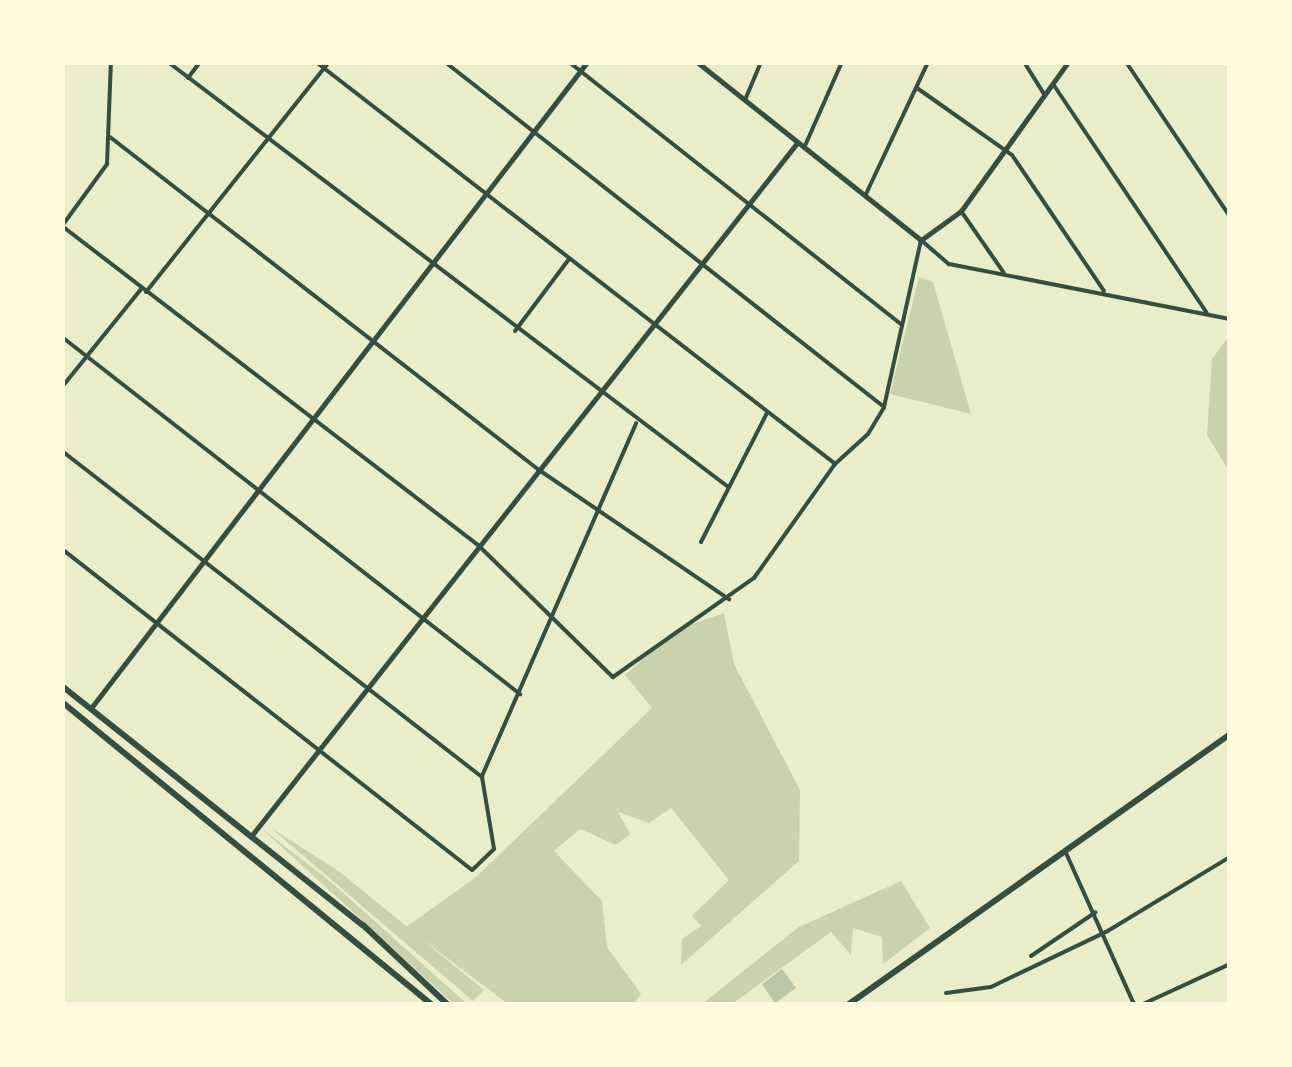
<!DOCTYPE html>
<html>
<head>
<meta charset="utf-8">
<style>
  body { margin:0 }
  #map { position:relative; width:1292px; height:1067px; overflow:hidden; background:#e9edc9; font-family:"Work Sans",sans-serif }
  div>[style] { position:absolute }
  .green>* { inset:0; background:#cad2ad }
  .building>* { inset:0; background:#bcc5a7 }
  .minor>* { height:4px; margin:-2px; padding:0 2px; transform-origin:2px; border-radius:2px; background:#344e41 }
  .tertiary>* { height:5px; margin:-2.5px; padding:0 2.5px; transform-origin:2.5px; border-radius:2.5px; background:#344e41 }
  .secondary>* { height:6px; margin:-3px; padding:0 3px; transform-origin:3px; border-radius:3px; background:#344e41 }
  .primary>* { height:6px; margin:-3px; padding:0 3px; transform-origin:3px; border-radius:3px; background:#344e41 }
  span { translate:-50% -50%; white-space:nowrap; text-align:center; line-height:1.15; -webkit-text-stroke:8px #fefae0; paint-order:stroke }
  .frame { position:absolute; inset:0; border:65px solid #fefae0; pointer-events:none }
</style>
</head>
<body>
<div id="map">
  <div class="green">
    <i style="clip-path:polygon(919px 277px,933px 282px,971px 414px,890px 394px)"></i>
    <i style="clip-path:polygon(1229px 336px,1229px 471px,1207px 435px,1212px 359px)"></i>
    <i style="clip-path:polygon(724px 613px,734px 664px,800px 790px,799px 861px,681px 965px,682px 939px,701px 926px,692px 916px,729px 880px,671px 808px,649px 823px,618px 812px,630px 834px,616px 845px,580px 829px,554px 851px,602px 901px,607px 947px,641px 994px,634px 1004px,508px 1004px,406px 927px,476px 877px,652px 708px,625px 675px,675px 630px)"></i>
    <i style="clip-path:polygon(261px 828px,332px 883px,467px 1004px,454px 1004px)"></i>
    <i style="clip-path:polygon(271px 828px,340px 872px,484px 990px,473px 1001px)"></i>
    <i style="clip-path:polygon(901px 881px,930px 928px,883px 964px,882px 937px,853px 928px,851px 955px,831px 932px,732px 1004px,702px 1004px,799px 927px)"></i>
  </div>
  <div class="building">
    <i style="clip-path:polygon(782px 969px,796px 988px,775px 1003px,762px 984px)"></i>
  </div>
  <div class="minor">
    <i style="left:168px;top:62px;width:702px;rotate:37.18deg"></i>
    <i style="left:316px;top:62px;width:655px;rotate:37.74deg"></i>
    <i style="left:445px;top:62px;width:558px;rotate:38.16deg"></i>
    <i style="left:569px;top:62px;width:424px;rotate:38.3deg"></i>
    <i style="left:1024px;top:62px;width:40px;rotate:58deg"></i>
    <i style="left:1126px;top:62px;width:187px;rotate:56.1deg"></i>
    <i style="left:188px;top:78px;width:20px;rotate:-53deg"></i>
    <i style="left:1053px;top:84px;width:275px;rotate:56.1deg"></i>
    <i style="left:917px;top:88px;width:116px;rotate:35.2deg"></i>
    <i style="left:1012px;top:155px;width:164px;rotate:55.9deg"></i>
    <i style="left:745px;top:100px;width:41px;rotate:-67.2deg"></i>
    <i style="left:110px;top:137px;width:543px;rotate:37.82deg"></i>
    <i style="left:539px;top:470px;width:230px;rotate:34.2deg"></i>
    <i style="left:804px;top:148px;width:94px;rotate:-66.2deg"></i>
    <i style="left:866px;top:194px;width:146px;rotate:-64.8deg"></i>
    <i style="left:961px;top:211px;width:75px;rotate:55.3deg"></i>
    <i style="left:62px;top:226px;width:524px;rotate:37.48deg"></i>
    <i style="left:478px;top:545px;width:189px;rotate:44.4deg"></i>
    <i style="left:613px;top:677px;width:172px;rotate:-35.1deg"></i>
    <i style="left:754px;top:578px;width:140px;rotate:-54.6deg"></i>
    <i style="left:835px;top:464px;width:45px;rotate:-42.3deg"></i>
    <i style="left:868px;top:434px;width:31px;rotate:-59deg"></i>
    <i style="left:884px;top:407px;width:171px;rotate:-77.5deg"></i>
    <i style="left:62px;top:226px;width:77px;rotate:-54deg"></i>
    <i style="left:107px;top:164px;width:102px;rotate:-87.8deg"></i>
    <i style="left:921px;top:240px;width:37px;rotate:41deg"></i>
    <i style="left:949px;top:264px;width:286px;rotate:11.1deg"></i>
    <i style="left:146px;top:292px;width:294px;rotate:-51.5deg"></i>
    <i style="left:515px;top:331px;width:90px;rotate:-53.1deg"></i>
    <i style="left:62px;top:337px;width:581px;rotate:37.94deg"></i>
    <i style="left:62px;top:387px;width:126px;rotate:-51.1deg"></i>
    <i style="left:62px;top:451px;width:532px;rotate:37.82deg"></i>
    <i style="left:482px;top:777px;width:73px;rotate:80.5deg"></i>
    <i style="left:494px;top:849px;width:30px;rotate:136deg"></i>
    <i style="left:472px;top:870px;width:521px;rotate:-141.94deg"></i>
    <i style="left:701px;top:542px;width:145px;rotate:-62.9deg"></i>
    <i style="left:482px;top:776px;width:385px;rotate:-66.4deg"></i>
    <i style="left:1066px;top:853px;width:166px;rotate:65.8deg"></i>
    <i style="left:1031px;top:956px;width:78px;rotate:-34.1deg"></i>
    <i style="left:946px;top:993px;width:45px;rotate:-7.6deg"></i>
    <i style="left:991px;top:987px;width:127px;rotate:-25.6deg"></i>
    <i style="left:1106px;top:932px;width:145px;rotate:-31.2deg"></i>
    <i style="left:1143px;top:1004px;width:96px;rotate:-24.7deg"></i>
  </div>
  <div class="tertiary">
    <i style="left:697px;top:62px;width:286px;rotate:38.5deg"></i>
    <i style="left:921px;top:240px;width:49px;rotate:-35.9deg"></i>
    <i style="left:961px;top:211px;width:183px;rotate:-54.3deg"></i>
    <i style="left:91px;top:708px;width:814px;rotate:-52.48deg"></i>
    <i style="left:252px;top:835px;width:881px;rotate:-51.78deg"></i>
  </div>
  <div class="secondary">
    <i style="left:849px;top:1004px;width:467px;rotate:-35.3deg"></i>
  </div>
  <div class="primary">
    <i style="left:62px;top:686px;width:384px;rotate:38.5deg"></i>
    <i style="left:363px;top:925px;width:115px;rotate:43.2deg"></i>
    <i style="left:62px;top:702px;width:477px;rotate:39.3deg"></i>
  </div>
  <div class="frame"></div>
</div>
</body>
</html>
